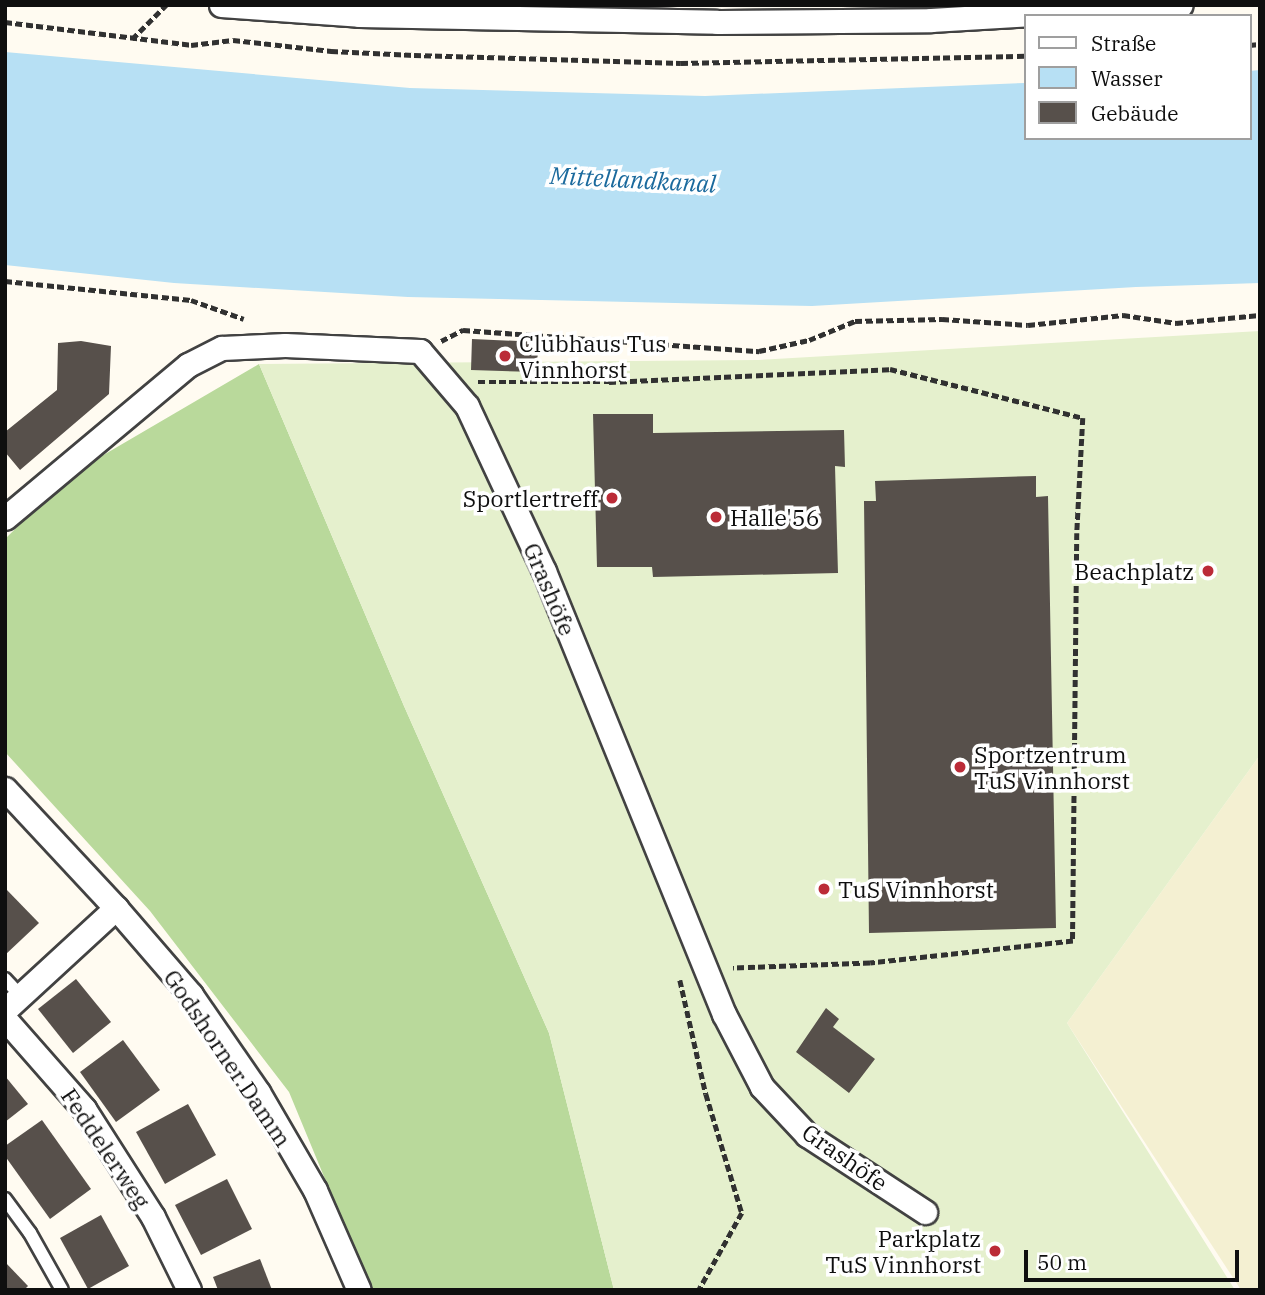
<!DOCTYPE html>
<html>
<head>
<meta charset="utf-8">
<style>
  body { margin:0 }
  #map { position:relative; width:1265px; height:1295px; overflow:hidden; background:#fffbf1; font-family:"IBM Plex Serif",serif }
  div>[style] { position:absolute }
  .farmland>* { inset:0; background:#f4f0d2 }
  .forest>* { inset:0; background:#b9d99b }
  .pitch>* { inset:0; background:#e5f0cd }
  .water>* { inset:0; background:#b7e0f4 }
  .building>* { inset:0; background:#57504b }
  .path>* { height:4.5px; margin-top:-2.25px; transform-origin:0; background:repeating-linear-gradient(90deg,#313131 0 7px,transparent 0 10.5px) }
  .roads { filter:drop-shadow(2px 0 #424242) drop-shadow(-2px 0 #424242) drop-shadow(0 2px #424242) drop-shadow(0 -2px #424242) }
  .lane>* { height:12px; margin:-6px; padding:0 6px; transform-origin:6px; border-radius:6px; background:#fff }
  .street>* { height:23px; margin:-11.5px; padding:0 11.5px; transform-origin:11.5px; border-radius:11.5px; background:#fff }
  .dots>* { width:19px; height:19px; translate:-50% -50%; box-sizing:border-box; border:4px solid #fff; border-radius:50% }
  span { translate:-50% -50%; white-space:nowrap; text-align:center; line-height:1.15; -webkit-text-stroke:7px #fff; paint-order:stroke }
  .poi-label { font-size:23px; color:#0f0f0f }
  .left { translate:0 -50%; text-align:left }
  .right { translate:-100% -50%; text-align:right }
  .street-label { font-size:23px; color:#0f0f0f }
  .water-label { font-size:24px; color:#1b6a9d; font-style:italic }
  .frame { position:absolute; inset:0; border:7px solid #0f0f0f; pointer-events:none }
  .legend { position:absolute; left:1024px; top:14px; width:228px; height:126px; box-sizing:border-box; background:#fff; border:2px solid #9f9f9f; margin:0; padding:9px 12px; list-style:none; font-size:21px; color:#0f0f0f }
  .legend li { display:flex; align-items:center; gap:14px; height:35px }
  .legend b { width:35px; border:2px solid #9f9f9f }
  .scale { position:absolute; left:1024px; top:1250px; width:215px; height:32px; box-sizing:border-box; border:4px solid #0f0f0f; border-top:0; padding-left:9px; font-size:21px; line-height:24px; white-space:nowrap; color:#0f0f0f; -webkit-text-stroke:5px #fff; paint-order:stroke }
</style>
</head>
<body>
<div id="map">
  <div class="farmland">
    <i style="clip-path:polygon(1260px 755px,1260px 1290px,1241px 1290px,1067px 1023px)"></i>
  </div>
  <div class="forest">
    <i style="clip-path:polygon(259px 364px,404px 706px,549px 1033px,614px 1290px,371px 1290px,289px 1092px,150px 911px,5px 752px,5px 539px,71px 474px)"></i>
  </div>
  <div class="pitch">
    <i style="clip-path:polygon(1260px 331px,1260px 755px,1067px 1023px,1235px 1290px,614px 1290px,549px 1033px,404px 706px,259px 364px,758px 360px)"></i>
  </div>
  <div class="water">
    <i style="clip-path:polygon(5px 52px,410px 88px,705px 96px,1025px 83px,1025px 138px,1249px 138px,1249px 71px,1260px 70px,1260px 283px,1136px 287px,812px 306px,408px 297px,174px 283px,5px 265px)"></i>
  </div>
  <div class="building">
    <i style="clip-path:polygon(472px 339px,539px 342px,536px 372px,471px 370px)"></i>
    <i style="clip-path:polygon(81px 341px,111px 346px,109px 394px,20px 470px,5px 452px,5px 432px,57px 390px,58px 343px)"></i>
    <i style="clip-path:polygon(593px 414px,653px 414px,653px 433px,844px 430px,845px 467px,835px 466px,838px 573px,653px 577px,652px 567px,597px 567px)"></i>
    <i style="clip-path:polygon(1036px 476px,1036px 497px,1048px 496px,1056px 928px,869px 933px,864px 501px,876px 501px,875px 481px)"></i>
    <i style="clip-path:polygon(5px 888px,39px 923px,5px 955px)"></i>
    <i style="clip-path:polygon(76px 979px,111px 1022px,73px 1053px,38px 1009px)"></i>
    <i style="clip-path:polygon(826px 1008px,839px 1019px,833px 1027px,875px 1059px,849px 1093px,796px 1052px)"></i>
    <i style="clip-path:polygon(123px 1040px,160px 1090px,116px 1122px,80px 1072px)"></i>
    <i style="clip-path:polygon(5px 1076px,28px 1104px,5px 1122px)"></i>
    <i style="clip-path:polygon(188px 1104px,216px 1155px,165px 1184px,136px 1132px)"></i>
    <i style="clip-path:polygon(42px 1120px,91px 1189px,50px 1219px,5px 1156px,5px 1146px)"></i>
    <i style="clip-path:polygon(227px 1179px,252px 1229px,201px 1255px,175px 1205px)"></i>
    <i style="clip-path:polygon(101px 1215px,129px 1266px,88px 1289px,60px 1238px)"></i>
    <i style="clip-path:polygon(260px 1259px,272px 1290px,218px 1290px,213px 1277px)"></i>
    <i style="clip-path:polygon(5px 1262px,28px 1286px,24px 1290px,5px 1290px)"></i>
  </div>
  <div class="path">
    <i style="left:5px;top:22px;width:187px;rotate:7deg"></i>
    <i style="left:191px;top:45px;width:42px;rotate:-6.8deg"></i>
    <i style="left:233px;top:40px;width:99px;rotate:6.4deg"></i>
    <i style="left:331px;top:51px;width:83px;rotate:2.8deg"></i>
    <i style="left:414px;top:55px;width:267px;rotate:1.7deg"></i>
    <i style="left:681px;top:63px;width:344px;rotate:-1.2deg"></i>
    <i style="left:132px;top:39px;width:48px;rotate:-45deg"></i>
    <i style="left:1249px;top:45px;width:11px;rotate:-5deg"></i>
    <i style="left:5px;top:281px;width:187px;rotate:5.8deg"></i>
    <i style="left:191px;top:300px;width:56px;rotate:19.7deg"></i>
    <i style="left:441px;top:341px;width:25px;rotate:-27deg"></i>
    <i style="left:463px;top:330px;width:297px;rotate:4.1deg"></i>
    <i style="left:759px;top:351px;width:51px;rotate:-12.4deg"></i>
    <i style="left:809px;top:340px;width:50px;rotate:-22.4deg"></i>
    <i style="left:855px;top:321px;width:87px;rotate:-1.3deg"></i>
    <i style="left:942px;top:319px;width:86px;rotate:4deg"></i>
    <i style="left:1028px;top:325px;width:96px;rotate:-6deg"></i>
    <i style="left:1123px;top:315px;width:54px;rotate:8.6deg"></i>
    <i style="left:1176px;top:323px;width:84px;rotate:-5.4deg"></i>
    <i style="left:478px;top:382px;width:131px"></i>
    <i style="left:609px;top:382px;width:281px;rotate:-2.6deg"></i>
    <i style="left:890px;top:369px;width:199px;rotate:14.2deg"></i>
    <i style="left:1083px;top:418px;width:115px;rotate:93deg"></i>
    <i style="left:1077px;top:533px;width:408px;rotate:90.6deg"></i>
    <i style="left:1073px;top:941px;width:204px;rotate:173.8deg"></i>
    <i style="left:870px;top:963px;width:137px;rotate:177.9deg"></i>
    <i style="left:680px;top:980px;width:117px;rotate:77.2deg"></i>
    <i style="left:706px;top:1094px;width:124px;rotate:73.2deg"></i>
    <i style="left:742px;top:1213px;width:88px;rotate:119.2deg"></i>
  </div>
  <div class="roads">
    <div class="lane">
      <i style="left:5px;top:979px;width:23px;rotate:47deg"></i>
      <i style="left:5px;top:1199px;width:42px;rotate:53.7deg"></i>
      <i style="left:30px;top:1233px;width:65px;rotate:60.7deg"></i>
    </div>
    <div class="street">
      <i style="left:221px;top:5px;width:138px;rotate:4.1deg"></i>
      <i style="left:359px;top:15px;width:358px;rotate:1.1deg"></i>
      <i style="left:717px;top:22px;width:214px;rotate:-0.5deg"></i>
      <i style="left:931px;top:20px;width:250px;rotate:-3.4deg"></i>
      <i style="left:5px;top:518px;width:239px;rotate:-39.9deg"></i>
      <i style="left:188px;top:365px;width:38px;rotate:-27deg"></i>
      <i style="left:222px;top:348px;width:63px;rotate:-2.7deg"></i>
      <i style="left:285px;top:345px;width:135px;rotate:2.5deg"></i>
      <i style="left:420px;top:351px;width:72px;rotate:49.5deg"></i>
      <i style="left:467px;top:406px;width:182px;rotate:65deg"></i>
      <i style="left:544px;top:571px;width:478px;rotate:67.9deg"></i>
      <i style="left:724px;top:1014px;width:82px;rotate:62.5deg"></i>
      <i style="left:762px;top:1087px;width:66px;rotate:46.8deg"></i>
      <i style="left:807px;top:1135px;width:141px;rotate:33.1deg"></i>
      <i style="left:5px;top:789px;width:163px;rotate:47deg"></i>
      <i style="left:116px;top:908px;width:115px;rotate:49.2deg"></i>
      <i style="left:191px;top:995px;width:118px;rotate:55.4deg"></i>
      <i style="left:258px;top:1092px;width:113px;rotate:59.8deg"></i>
      <i style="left:315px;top:1190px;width:109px;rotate:66.3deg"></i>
      <i style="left:5px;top:1010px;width:151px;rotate:-42.6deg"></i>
      <i style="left:5px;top:1019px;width:120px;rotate:48.7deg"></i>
      <i style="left:84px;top:1109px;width:128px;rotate:57.4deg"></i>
      <i style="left:153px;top:1217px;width:81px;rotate:63.7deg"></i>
    </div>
  </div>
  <div class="dots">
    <i style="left:505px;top:356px;background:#bb2b37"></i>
    <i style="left:612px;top:498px;background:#bb2b37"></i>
    <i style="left:716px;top:517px;background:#bb2b37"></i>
    <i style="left:1208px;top:571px;background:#bb2b37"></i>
    <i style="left:960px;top:767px;background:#bb2b37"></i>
    <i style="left:824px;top:889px;background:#bb2b37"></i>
    <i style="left:995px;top:1251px;background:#bb2b37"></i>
  </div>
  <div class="poi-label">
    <span class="left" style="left:519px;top:356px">Clubhaus Tus<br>Vinnhorst</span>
    <span class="right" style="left:598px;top:498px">Sportlertreff</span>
    <span class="left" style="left:730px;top:517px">Halle'56</span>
    <span class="right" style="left:1194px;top:571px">Beachplatz</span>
    <span class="left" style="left:974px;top:767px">Sportzentrum<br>TuS Vinnhorst</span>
    <span class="left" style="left:838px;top:889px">TuS Vinnhorst</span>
    <span class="right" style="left:981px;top:1251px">Parkplatz<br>TuS Vinnhorst</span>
  </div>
  <div class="street-label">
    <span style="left:550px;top:589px;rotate:67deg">Grashöfe</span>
    <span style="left:228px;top:1058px;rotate:56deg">Godshorner Damm</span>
    <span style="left:106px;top:1148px;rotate:56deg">Feddelerweg</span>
    <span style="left:845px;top:1157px;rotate:35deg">Grashöfe</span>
  </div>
  <div class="water-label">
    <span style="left:633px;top:180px;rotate:3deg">Mittellandkanal</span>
  </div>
  <div class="frame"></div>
  <ul class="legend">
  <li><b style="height:9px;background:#fff"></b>Straße</li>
  <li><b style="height:19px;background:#b7e0f4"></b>Wasser</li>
  <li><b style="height:19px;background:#57504b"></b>Gebäude</li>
  </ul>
  <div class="scale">50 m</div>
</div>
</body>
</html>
